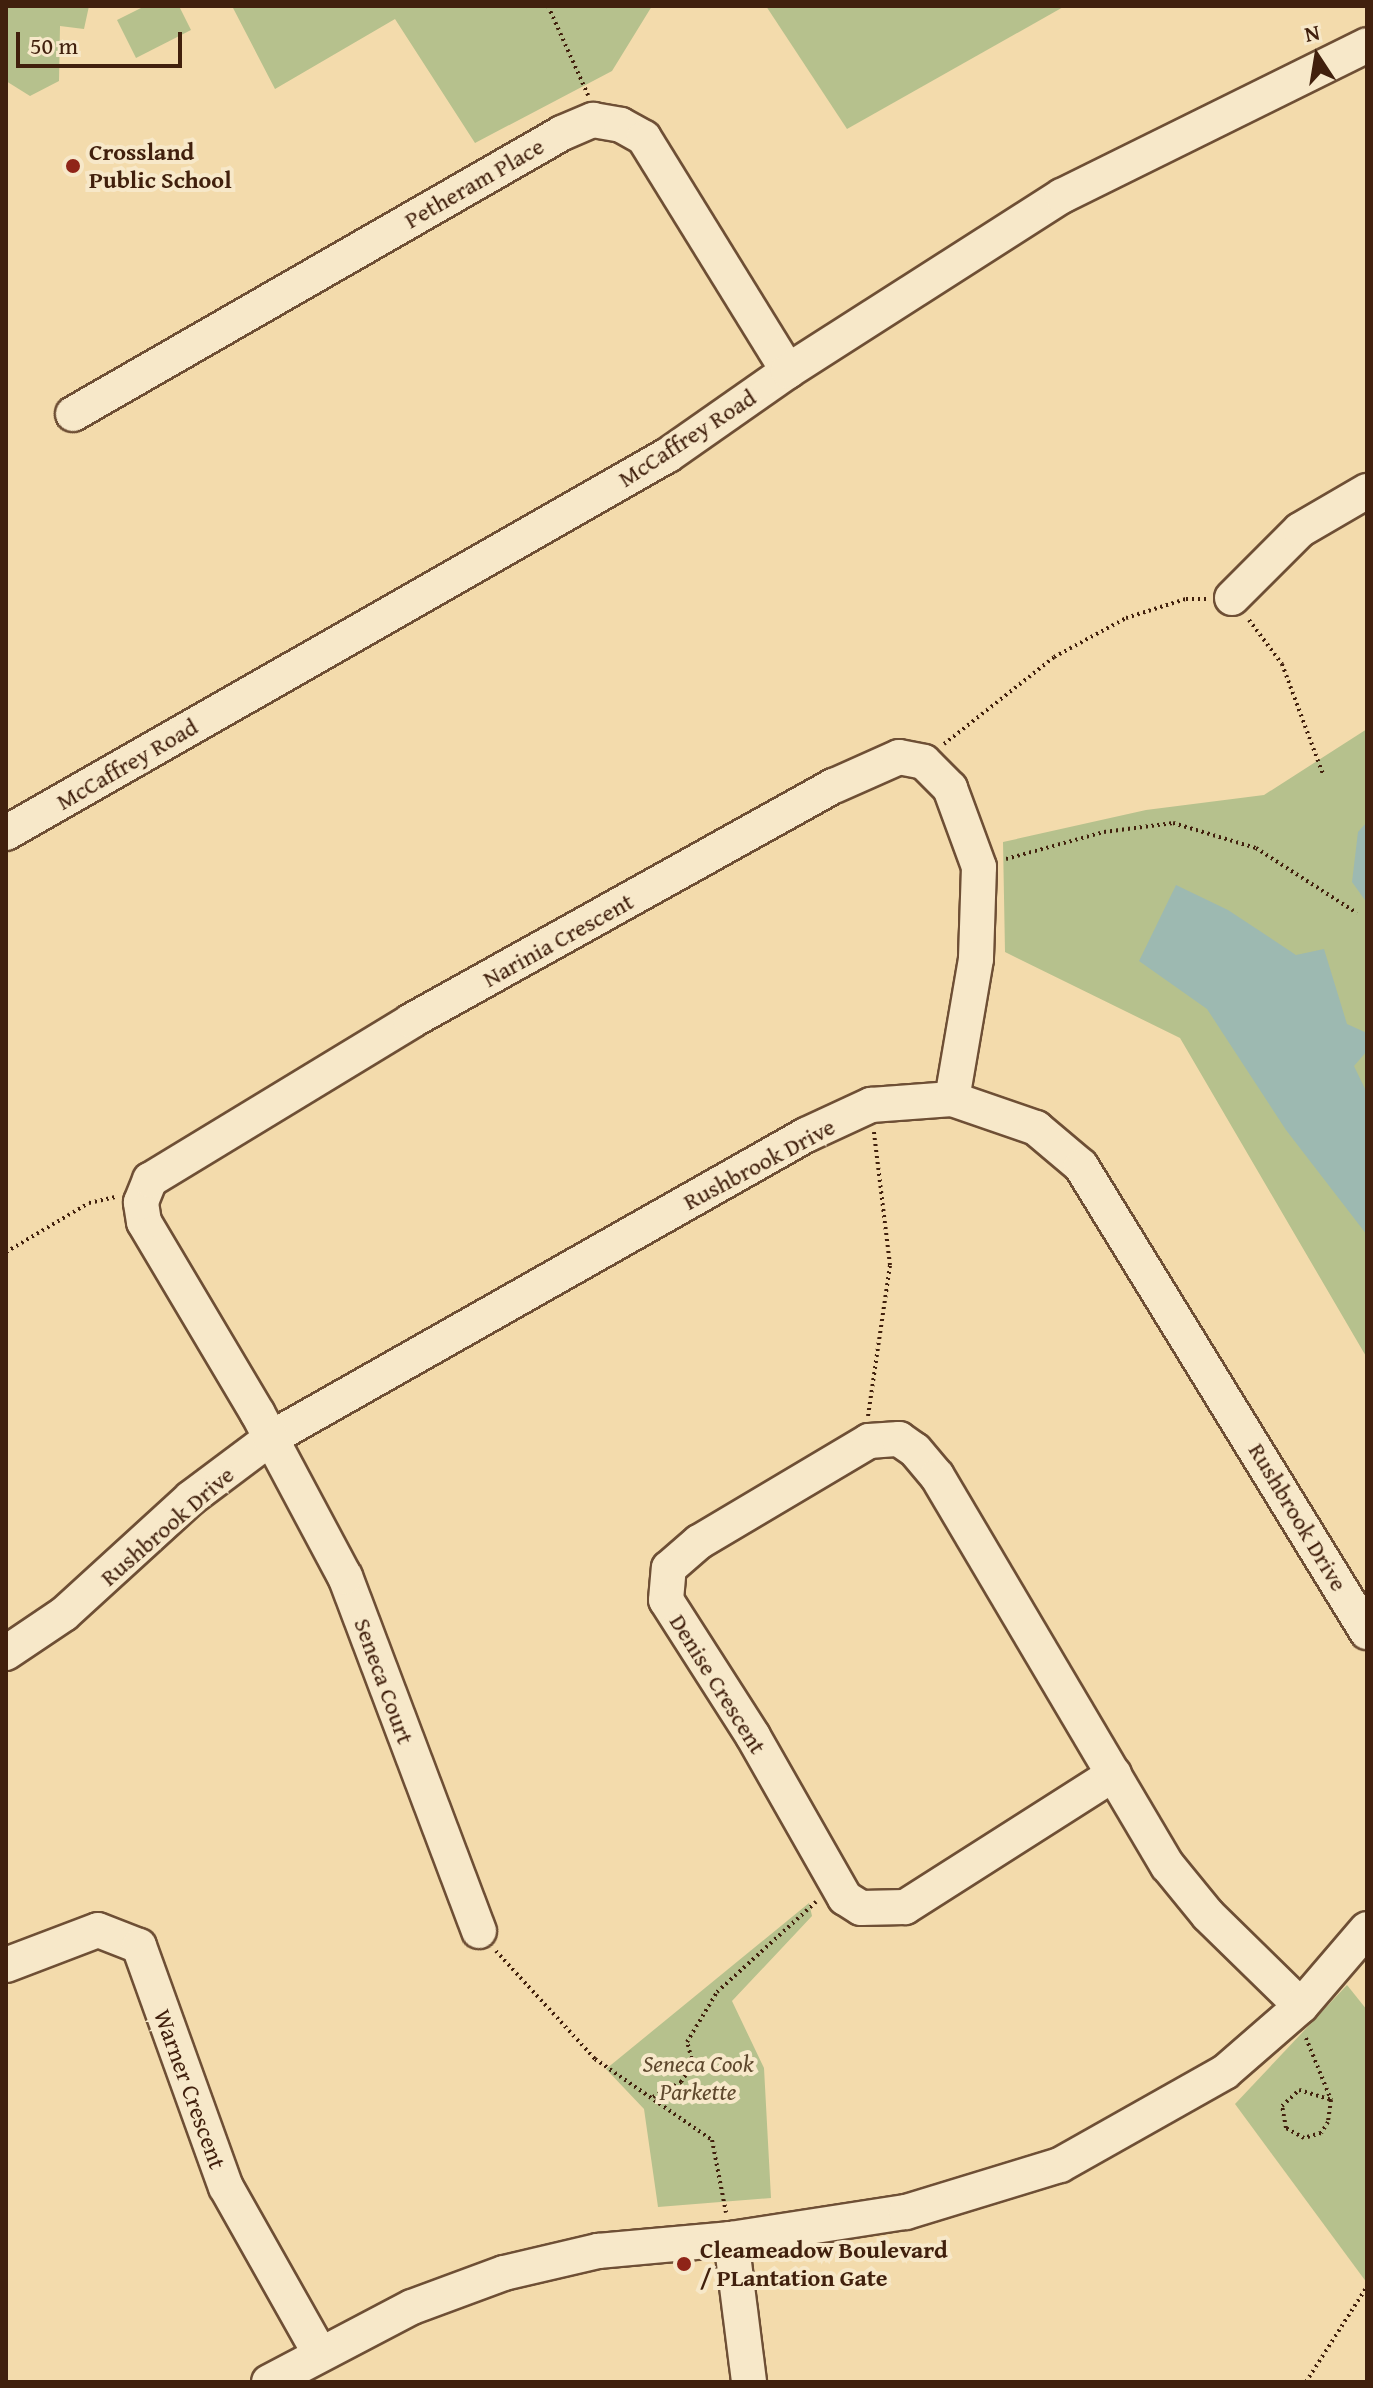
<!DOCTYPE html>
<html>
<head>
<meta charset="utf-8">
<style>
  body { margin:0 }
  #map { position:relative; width:1373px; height:2388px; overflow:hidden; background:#f3dbac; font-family:"Gentium Book Plus",serif }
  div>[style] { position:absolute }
  .green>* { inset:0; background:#b6c18d }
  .water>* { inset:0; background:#9db9b1 }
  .path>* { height:4px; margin-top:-2px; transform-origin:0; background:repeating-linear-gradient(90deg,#41200d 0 2px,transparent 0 6px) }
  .roads { filter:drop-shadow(2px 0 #6e4f35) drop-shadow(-2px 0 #6e4f35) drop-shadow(0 2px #6e4f35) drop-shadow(0 -2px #6e4f35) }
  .minor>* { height:34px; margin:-17px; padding:0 17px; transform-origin:17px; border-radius:17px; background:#f7e8c9 }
  .dots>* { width:22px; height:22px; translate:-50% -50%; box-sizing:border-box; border:4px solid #f7e8c9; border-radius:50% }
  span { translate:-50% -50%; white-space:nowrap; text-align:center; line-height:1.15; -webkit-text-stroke:8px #f7e8c9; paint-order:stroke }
  .poi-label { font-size:24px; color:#41200d; font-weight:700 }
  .left { translate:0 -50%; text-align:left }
  .street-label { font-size:24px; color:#41200d }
  .park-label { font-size:24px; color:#5e482d; font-style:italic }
  .frame { position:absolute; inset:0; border:8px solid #41200d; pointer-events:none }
  .north { position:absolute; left:1277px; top:16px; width:80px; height:80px; -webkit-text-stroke:6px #f7e8c9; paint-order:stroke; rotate:348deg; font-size:22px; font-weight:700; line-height:32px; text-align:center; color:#41200d }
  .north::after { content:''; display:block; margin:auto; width:28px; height:36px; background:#41200d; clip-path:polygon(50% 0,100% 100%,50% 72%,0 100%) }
  .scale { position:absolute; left:16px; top:32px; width:166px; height:36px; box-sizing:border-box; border:4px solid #41200d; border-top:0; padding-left:10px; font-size:24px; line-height:28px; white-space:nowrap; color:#41200d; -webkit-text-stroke:6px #f7e8c9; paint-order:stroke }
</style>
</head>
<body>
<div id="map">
  <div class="green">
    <i style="clip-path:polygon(7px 6px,89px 6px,84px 29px,60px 26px,59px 81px,30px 96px,6px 81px)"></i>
    <i style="clip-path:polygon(145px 6px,179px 6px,191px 30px,136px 58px,117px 20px)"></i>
    <i style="clip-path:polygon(232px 6px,652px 6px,612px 71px,475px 143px,395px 19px,275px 89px)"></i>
    <i style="clip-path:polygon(766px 6px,1065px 6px,847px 129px)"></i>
    <i style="clip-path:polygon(1367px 729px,1367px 1358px,1180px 1038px,1005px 952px,1003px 842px,1146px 810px,1264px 795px)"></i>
    <i style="clip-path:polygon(809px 1903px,812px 1916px,732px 2001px,764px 2068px,771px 2198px,658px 2207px,644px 2109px,606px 2069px)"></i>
    <i style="clip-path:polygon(1347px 1985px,1367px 2010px,1367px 2283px,1235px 2104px)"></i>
  </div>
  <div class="water">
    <i style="clip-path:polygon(1367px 822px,1367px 903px,1352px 882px,1358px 832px)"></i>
    <i style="clip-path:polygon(1176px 885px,1228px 910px,1296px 955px,1324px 949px,1347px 1024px,1367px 1033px,1367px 1051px,1354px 1066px,1367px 1093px,1367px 1235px,1286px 1130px,1207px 1009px,1139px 961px)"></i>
  </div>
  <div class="path">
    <i style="left:548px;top:6px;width:98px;rotate:65.8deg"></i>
    <i style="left:1249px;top:620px;width:55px;rotate:53.1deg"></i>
    <i style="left:1282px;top:664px;width:117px;rotate:69.6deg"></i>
    <i style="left:944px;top:744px;width:140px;rotate:-38.3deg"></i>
    <i style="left:1054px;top:657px;width:82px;rotate:-28.4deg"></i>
    <i style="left:1126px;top:618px;width:63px;rotate:-17.6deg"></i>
    <i style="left:1186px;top:599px;width:22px"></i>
    <i style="left:1006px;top:859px;width:102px;rotate:-15.4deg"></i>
    <i style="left:1104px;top:832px;width:70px;rotate:-7.4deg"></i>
    <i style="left:1173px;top:823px;width:87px;rotate:16.8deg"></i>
    <i style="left:1256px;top:848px;width:120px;rotate:32.8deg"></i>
    <i style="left:6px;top:1252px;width:96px;rotate:-30.6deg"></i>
    <i style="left:89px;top:1203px;width:27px;rotate:-13deg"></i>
    <i style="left:868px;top:1416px;width:153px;rotate:-81.7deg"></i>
    <i style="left:890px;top:1265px;width:134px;rotate:-96.9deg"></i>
    <i style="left:496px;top:1951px;width:147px;rotate:47.5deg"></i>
    <i style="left:595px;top:2059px;width:142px;rotate:34.7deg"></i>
    <i style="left:712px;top:2140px;width:74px;rotate:79.1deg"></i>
    <i style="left:1306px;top:2038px;width:67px;rotate:68deg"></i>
    <i style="left:1331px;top:2100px;width:22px;rotate:98deg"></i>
    <i style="left:1328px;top:2122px;width:13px;rotate:122deg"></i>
    <i style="left:1321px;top:2133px;width:18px;rotate:164deg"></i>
    <i style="left:1304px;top:2138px;width:21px;rotate:-151deg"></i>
    <i style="left:1286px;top:2128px;width:22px;rotate:-100deg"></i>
    <i style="left:1282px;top:2106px;width:23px;rotate:-43deg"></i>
    <i style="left:1299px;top:2090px;width:34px;rotate:17deg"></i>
    <i style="left:653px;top:2097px;width:32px;rotate:-28deg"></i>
    <i style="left:681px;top:2082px;width:22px;rotate:-56deg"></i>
    <i style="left:693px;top:2064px;width:23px;rotate:-105deg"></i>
    <i style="left:687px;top:2042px;width:58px;rotate:-59deg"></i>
    <i style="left:717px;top:1992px;width:134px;rotate:-42.3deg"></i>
    <i style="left:1306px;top:2382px;width:112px;rotate:-57.4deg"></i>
  </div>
  <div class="roads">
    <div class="minor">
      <i style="left:73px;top:414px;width:564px;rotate:-29.88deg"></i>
      <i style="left:562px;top:133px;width:34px;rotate:-23deg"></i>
      <i style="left:593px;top:120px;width:28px;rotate:10deg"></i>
      <i style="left:621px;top:125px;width:26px;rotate:29deg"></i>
      <i style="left:644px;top:138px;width:274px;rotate:58.3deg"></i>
      <i style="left:1232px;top:598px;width:96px;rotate:-45deg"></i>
      <i style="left:1300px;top:530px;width:78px;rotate:-30.2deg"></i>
      <i style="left:6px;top:833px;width:762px;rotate:-29.73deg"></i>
      <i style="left:668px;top:455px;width:146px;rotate:-35deg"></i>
      <i style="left:788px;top:371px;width:325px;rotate:-32.6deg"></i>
      <i style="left:1062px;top:196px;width:340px;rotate:-26.3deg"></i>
      <i style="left:6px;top:1653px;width:70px;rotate:-33.9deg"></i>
      <i style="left:64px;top:1614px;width:172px;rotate:-42.4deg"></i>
      <i style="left:191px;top:1498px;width:100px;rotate:-36.9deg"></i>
      <i style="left:271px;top:1438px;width:615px;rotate:-29.53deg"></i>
      <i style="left:806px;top:1135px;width:72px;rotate:-24.8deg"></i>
      <i style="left:871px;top:1105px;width:81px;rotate:-4.2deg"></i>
      <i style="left:952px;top:1099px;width:89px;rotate:19deg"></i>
      <i style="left:1036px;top:1128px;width:59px;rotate:40.2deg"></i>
      <i style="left:1081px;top:1166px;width:547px;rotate:58.46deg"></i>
      <i style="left:1114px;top:1774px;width:248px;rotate:147.5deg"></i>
      <i style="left:905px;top:1907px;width:44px;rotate:178.7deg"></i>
      <i style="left:861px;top:1908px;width:19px;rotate:-148deg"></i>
      <i style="left:845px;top:1898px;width:186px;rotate:-119.6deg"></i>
      <i style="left:753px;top:1736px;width:161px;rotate:-122.6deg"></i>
      <i style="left:666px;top:1600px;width:32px;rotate:-85deg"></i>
      <i style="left:669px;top:1568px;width:40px;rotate:-41deg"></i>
      <i style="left:699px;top:1542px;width:198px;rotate:-30.7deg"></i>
      <i style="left:869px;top:1441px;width:30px;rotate:-4deg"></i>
      <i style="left:899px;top:1439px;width:19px;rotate:35deg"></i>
      <i style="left:915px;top:1450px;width:34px;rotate:50deg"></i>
      <i style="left:937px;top:1476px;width:453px;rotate:59.4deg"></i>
      <i style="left:1168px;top:1866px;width:63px;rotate:50.8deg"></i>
      <i style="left:1208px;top:1915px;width:130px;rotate:44.4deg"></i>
      <i style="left:479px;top:1931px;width:379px;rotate:-110.7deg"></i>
      <i style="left:345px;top:1577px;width:185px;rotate:-118.1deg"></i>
      <i style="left:258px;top:1414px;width:223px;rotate:-120.7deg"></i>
      <i style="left:144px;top:1222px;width:20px;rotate:-99deg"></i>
      <i style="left:141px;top:1202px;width:24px;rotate:-68deg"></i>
      <i style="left:150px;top:1180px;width:306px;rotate:-31.3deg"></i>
      <i style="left:411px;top:1021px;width:484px;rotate:-29.1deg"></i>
      <i style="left:834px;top:786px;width:71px;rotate:-24deg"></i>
      <i style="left:899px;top:757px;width:25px;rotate:11deg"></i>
      <i style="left:924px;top:762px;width:37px;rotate:45deg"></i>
      <i style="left:950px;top:788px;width:84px;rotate:69.8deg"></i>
      <i style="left:979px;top:867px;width:92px;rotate:91.9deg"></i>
      <i style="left:976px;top:959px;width:142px;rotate:99.7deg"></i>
      <i style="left:6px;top:1965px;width:98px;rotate:-20.8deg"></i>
      <i style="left:98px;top:1930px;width:44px;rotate:21.3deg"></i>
      <i style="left:139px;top:1946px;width:256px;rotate:70.2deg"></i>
      <i style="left:226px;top:2187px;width:189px;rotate:60.6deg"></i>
      <i style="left:731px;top:2239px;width:144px;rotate:82.8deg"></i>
      <i style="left:269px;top:2382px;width:161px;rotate:-27.7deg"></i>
      <i style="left:412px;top:2307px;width:98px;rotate:-20.3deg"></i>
      <i style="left:504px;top:2273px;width:97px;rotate:-13.2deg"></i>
      <i style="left:598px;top:2251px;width:134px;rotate:-5.2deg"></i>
      <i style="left:731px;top:2239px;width:177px;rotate:-8.8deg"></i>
      <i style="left:906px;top:2212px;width:161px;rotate:-17deg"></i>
      <i style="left:1060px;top:2165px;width:189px;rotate:-29.4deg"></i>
      <i style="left:1225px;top:2072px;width:101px;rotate:-41deg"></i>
      <i style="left:1301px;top:2006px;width:101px;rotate:-49.4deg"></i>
    </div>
  </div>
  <div class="dots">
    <i style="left:73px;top:166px;background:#8f2418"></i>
    <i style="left:684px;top:2264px;background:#8f2418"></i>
  </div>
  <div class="poi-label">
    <span class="left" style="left:89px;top:166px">Crossland<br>Public School</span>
    <span class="left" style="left:700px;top:2264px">Cleameadow Boulevard<br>/ PLantation Gate</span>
  </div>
  <div class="street-label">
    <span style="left:474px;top:183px;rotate:-30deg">Petheram Place</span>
    <span style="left:687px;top:438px;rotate:-33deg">McCaffrey Road</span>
    <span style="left:127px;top:764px;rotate:-30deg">McCaffrey Road</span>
    <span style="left:558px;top:940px;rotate:-29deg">Narinia Crescent</span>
    <span style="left:759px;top:1164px;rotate:-28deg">Rushbrook Drive</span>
    <span style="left:1298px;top:1517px;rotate:59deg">Rushbrook Drive</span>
    <span style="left:167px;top:1526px;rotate:-41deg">Rushbrook Drive</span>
    <span style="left:384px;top:1681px;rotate:70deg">Seneca Court</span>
    <span style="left:718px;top:1684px;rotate:58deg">Denise Crescent</span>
    <span style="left:190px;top:2089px;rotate:70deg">Warner Crescent</span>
  </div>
  <div class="park-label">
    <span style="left:698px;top:2078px">Seneca Cook<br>Parkette</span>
  </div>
  <div class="frame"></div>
  <div class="north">N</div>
  <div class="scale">50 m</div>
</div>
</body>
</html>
